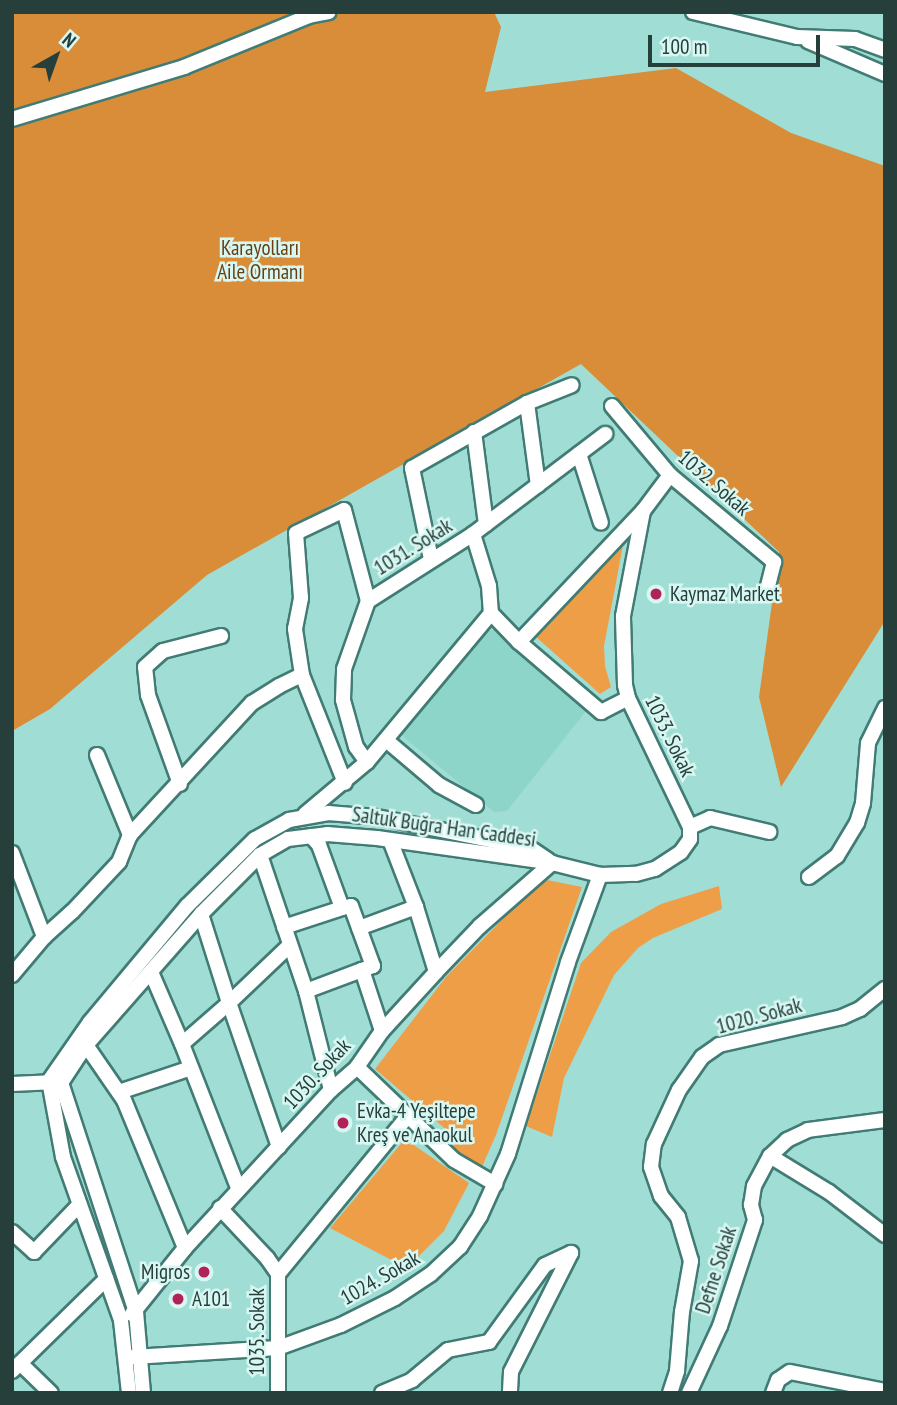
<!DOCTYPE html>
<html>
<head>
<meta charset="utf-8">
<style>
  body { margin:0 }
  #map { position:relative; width:897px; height:1405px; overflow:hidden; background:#a0ddd4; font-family:"PT Sans Narrow",sans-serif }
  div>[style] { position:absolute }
  .built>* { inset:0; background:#8dd4c9 }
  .green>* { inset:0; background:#ef9e48 }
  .forest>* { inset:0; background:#da8d38 }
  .roads { filter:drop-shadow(2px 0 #417c74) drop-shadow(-2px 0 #417c74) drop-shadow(0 2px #417c74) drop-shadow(0 -2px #417c74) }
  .minor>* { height:14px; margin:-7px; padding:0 7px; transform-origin:7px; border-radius:7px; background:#fff }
  .dots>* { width:19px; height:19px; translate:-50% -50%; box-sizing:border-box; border:4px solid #d9f7f2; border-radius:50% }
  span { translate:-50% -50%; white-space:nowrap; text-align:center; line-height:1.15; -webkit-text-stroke:5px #d9f7f2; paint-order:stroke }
  .park-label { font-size:21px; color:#663f12 }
  .street-label { font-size:21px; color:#263f3b }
  .poi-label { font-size:21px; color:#263f3b }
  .left { translate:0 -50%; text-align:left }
  .right { translate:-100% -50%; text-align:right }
  .frame { position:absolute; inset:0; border:14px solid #263f3b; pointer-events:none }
  .north { position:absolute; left:21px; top:21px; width:70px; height:70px; -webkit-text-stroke:5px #d9f7f2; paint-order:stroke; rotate:40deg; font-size:19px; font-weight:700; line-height:28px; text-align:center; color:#263f3b }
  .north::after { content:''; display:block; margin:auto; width:24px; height:32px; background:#263f3b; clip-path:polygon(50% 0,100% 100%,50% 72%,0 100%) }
  .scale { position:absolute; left:648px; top:35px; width:172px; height:32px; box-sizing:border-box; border:4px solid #263f3b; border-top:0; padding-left:9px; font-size:21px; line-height:24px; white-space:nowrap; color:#263f3b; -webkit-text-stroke:5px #d9f7f2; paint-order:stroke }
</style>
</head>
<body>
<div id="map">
  <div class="built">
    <i style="clip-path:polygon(489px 630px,496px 630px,586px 711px,507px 811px,494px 812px,399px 733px)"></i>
  </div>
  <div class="green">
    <i style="clip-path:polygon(624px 540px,604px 646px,605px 666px,611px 687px,600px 694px,535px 636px)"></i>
    <i style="clip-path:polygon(542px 879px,582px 887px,496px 1135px,481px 1169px,453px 1150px,455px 1137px,375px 1069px,446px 977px)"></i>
    <i style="clip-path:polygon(719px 886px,722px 909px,653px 938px,638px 948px,614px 975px,564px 1078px,552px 1137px,526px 1126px,581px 963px,611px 932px,661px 904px)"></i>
    <i style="clip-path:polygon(405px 1139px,469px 1183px,444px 1231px,407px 1268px,330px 1228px)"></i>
  </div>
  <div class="forest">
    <i style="clip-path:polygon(12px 12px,494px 12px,501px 27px,485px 92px,676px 68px,791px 133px,885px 166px,885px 621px,781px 787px,759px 697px,779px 552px,581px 364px,207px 575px,50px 709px,12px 731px)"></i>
  </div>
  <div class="roads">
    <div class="minor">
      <i style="left:693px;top:12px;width:107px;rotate:13.5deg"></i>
      <i style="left:797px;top:37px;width:58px;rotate:2deg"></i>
      <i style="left:855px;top:39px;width:32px;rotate:20deg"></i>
      <i style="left:808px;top:41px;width:84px;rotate:23.2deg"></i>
      <i style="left:12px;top:119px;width:180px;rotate:-16.8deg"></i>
      <i style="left:184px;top:67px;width:135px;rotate:-22.2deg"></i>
      <i style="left:309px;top:16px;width:20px;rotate:-11deg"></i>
      <i style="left:527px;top:403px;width:83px;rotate:82.4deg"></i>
      <i style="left:612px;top:406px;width:90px;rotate:50deg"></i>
      <i style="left:670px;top:475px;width:136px;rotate:39.9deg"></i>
      <i style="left:774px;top:562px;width:32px;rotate:104deg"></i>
      <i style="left:474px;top:432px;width:93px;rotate:82.6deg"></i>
      <i style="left:579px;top:454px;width:72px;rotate:72.3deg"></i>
      <i style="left:473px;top:534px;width:54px;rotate:72.9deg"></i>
      <i style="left:489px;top:586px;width:27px;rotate:86deg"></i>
      <i style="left:491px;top:613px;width:40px;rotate:46deg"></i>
      <i style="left:519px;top:642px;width:108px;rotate:40.5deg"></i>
      <i style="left:601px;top:712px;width:30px;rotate:-27deg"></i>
      <i style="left:431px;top:559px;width:93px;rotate:-101.8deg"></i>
      <i style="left:412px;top:468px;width:132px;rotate:-29.5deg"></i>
      <i style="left:527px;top:403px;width:48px;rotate:-21.8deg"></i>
      <i style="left:519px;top:642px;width:180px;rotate:-46.6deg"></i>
      <i style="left:302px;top:675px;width:47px;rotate:-98.7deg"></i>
      <i style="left:295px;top:629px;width:32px;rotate:-79deg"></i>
      <i style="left:301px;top:598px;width:65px;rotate:-94.4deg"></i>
      <i style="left:296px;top:533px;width:53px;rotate:-25.6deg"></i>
      <i style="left:344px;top:510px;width:94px;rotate:75.2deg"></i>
      <i style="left:386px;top:740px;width:70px;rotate:40.3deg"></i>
      <i style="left:439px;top:785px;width:42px;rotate:28.4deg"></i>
      <i style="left:97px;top:755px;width:87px;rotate:67.6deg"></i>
      <i style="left:367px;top:762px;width:19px;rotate:-126deg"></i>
      <i style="left:356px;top:747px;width:49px;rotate:-105.5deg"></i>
      <i style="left:343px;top:700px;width:31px;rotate:-88deg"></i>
      <i style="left:344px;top:669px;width:72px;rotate:-70.6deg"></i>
      <i style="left:368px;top:601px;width:125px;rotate:-32.5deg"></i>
      <i style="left:473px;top:534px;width:166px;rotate:-37.1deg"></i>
      <i style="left:180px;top:784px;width:95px;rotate:-109.8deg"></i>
      <i style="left:148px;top:695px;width:28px;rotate:-96deg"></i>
      <i style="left:145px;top:667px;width:24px;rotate:-42deg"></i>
      <i style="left:163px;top:651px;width:60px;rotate:-14.5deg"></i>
      <i style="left:305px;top:814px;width:81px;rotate:-40deg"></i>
      <i style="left:367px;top:762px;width:194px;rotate:-50.2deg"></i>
      <i style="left:690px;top:827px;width:22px;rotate:-24deg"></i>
      <i style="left:710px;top:818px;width:61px;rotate:13.3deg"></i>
      <i style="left:311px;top:836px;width:12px;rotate:48deg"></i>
      <i style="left:319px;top:845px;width:67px;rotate:69.9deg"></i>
      <i style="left:342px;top:908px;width:9px;rotate:-13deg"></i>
      <i style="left:351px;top:906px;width:64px;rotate:69.9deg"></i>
      <i style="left:373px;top:966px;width:12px;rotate:160deg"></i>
      <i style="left:362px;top:970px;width:64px;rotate:71.8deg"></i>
      <i style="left:390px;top:840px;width:72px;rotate:68.8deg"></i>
      <i style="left:416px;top:907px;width:68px;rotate:72.9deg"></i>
      <i style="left:12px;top:853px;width:90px;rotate:69.1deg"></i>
      <i style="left:260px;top:855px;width:144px;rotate:71.3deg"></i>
      <i style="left:306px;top:991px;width:102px;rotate:75.8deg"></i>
      <i style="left:809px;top:877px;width:35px;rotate:-37deg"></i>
      <i style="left:837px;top:856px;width:39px;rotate:-59deg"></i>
      <i style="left:857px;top:823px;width:21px;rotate:-73deg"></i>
      <i style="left:863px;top:803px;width:60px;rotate:-85.2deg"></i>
      <i style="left:868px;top:743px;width:39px;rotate:-64deg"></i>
      <i style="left:201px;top:914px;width:93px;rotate:72.5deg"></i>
      <i style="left:229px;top:1003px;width:62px;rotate:138.9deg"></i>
      <i style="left:182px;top:1044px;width:155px;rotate:68.7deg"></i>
      <i style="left:284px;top:927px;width:61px;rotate:-18.1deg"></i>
      <i style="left:359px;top:928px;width:61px;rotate:-20.2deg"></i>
      <i style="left:151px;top:972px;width:78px;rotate:66.7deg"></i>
      <i style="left:12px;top:975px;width:50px;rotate:-49.9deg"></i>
      <i style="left:44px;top:937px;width:38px;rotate:-42deg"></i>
      <i style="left:72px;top:912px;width:69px;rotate:-46.8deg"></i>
      <i style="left:119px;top:862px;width:29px;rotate:-68deg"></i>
      <i style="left:130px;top:835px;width:180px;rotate:-47.3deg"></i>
      <i style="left:252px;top:703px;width:32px;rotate:-32deg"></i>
      <i style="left:279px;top:686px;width:25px;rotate:-26deg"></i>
      <i style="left:302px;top:675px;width:116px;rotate:68.3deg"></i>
      <i style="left:306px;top:991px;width:60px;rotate:-20.6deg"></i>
      <i style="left:86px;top:1045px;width:67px;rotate:55.4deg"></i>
      <i style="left:124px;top:1100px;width:160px;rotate:67.6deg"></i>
      <i style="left:357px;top:1067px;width:134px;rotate:43.8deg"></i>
      <i style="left:454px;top:1160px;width:48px;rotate:30.3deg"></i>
      <i style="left:12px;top:1084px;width:44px;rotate:-2.6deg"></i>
      <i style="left:119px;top:1092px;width:76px;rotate:-18.4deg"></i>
      <i style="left:279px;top:1147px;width:152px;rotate:-109.1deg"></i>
      <i style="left:229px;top:1003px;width:84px;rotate:-43.6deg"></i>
      <i style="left:770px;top:1156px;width:69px;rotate:31.4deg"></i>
      <i style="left:829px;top:1192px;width:71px;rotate:37.5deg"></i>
      <i style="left:220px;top:1208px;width:69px;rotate:46.8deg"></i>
      <i style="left:267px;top:1258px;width:19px;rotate:55deg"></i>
      <i style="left:278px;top:1274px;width:119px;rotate:90deg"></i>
      <i style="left:12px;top:1232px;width:30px;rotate:42deg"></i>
      <i style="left:34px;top:1252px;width:66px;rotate:-46.2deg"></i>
      <i style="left:278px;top:1274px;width:205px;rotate:-50.6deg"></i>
      <i style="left:132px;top:1314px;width:85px;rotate:-51.2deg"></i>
      <i style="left:185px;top:1248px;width:215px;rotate:-47.3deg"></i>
      <i style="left:331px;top:1090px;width:35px;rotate:-41deg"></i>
      <i style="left:357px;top:1067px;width:44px;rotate:-55.2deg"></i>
      <i style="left:382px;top:1031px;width:80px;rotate:-47.5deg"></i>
      <i style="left:436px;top:972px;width:64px;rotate:-46.3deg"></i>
      <i style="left:480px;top:926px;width:96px;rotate:-41.2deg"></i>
      <i style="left:133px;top:1357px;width:145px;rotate:-3.6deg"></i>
      <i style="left:278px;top:1348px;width:67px;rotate:-20.1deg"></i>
      <i style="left:341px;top:1325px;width:60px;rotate:-26.6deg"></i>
      <i style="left:395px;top:1298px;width:43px;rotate:-33.7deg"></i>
      <i style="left:431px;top:1274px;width:40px;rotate:-43deg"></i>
      <i style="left:460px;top:1247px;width:37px;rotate:-57deg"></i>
      <i style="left:480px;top:1216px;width:68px;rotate:-65.7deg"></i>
      <i style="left:508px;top:1154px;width:201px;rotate:-72.6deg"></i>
      <i style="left:568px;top:962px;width:93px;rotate:-69.8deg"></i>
      <i style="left:20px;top:1363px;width:43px;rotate:44.1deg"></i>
      <i style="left:12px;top:1371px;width:132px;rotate:-44.4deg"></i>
      <i style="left:129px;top:1393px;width:73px;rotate:-96.3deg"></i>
      <i style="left:121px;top:1320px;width:173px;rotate:-109.6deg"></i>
      <i style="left:63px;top:1157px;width:77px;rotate:-100.4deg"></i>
      <i style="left:49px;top:1081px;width:72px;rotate:-55.2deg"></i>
      <i style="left:90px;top:1022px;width:151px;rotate:-50.1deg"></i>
      <i style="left:187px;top:906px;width:95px;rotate:-44.6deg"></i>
      <i style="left:255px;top:839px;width:39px;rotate:-29deg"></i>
      <i style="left:289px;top:820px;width:40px;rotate:-10deg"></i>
      <i style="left:328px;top:813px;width:49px;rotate:4.7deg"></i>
      <i style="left:377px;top:817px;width:156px;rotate:11.5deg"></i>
      <i style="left:530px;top:848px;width:22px;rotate:34deg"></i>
      <i style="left:143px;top:1393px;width:81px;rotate:-94.9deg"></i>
      <i style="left:136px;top:1312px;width:241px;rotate:-108.1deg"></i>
      <i style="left:61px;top:1083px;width:45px;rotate:-56.7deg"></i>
      <i style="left:86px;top:1045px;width:174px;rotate:-48.7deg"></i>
      <i style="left:201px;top:914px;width:83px;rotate:-45deg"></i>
      <i style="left:260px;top:855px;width:32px;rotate:-30deg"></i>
      <i style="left:288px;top:839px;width:39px;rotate:-7deg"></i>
      <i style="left:327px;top:834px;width:50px;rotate:4.6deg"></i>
      <i style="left:377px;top:838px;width:177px;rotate:8.1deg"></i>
      <i style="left:552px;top:863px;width:49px;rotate:14deg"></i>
      <i style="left:600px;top:875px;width:36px;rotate:-2deg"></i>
      <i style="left:636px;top:874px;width:20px;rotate:-15deg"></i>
      <i style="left:655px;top:869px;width:31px;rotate:-33deg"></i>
      <i style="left:681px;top:852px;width:16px;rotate:-55deg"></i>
      <i style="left:690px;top:839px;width:12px;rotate:-90deg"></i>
      <i style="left:690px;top:827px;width:143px;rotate:-115.7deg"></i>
      <i style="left:628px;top:698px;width:13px;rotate:-103deg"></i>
      <i style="left:625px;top:685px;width:69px;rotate:-91.7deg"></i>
      <i style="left:623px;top:616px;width:107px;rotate:-79.2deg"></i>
      <i style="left:643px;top:511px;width:45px;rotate:-53.1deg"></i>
      <i style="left:382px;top:1393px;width:33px;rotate:-23deg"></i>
      <i style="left:412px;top:1380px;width:47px;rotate:-39.8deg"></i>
      <i style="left:448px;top:1350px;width:42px;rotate:-11deg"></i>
      <i style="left:489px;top:1342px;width:95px;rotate:-54deg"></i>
      <i style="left:545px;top:1265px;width:29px;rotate:-25deg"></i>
      <i style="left:571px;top:1253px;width:133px;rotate:116.8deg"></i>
      <i style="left:511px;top:1372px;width:21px;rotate:93deg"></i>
      <i style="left:670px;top:1393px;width:23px;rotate:-72deg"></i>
      <i style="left:677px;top:1371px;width:59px;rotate:-85.2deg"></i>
      <i style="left:682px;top:1312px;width:52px;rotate:-80deg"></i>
      <i style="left:691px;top:1261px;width:46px;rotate:-106.5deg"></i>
      <i style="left:678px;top:1217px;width:27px;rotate:-129deg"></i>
      <i style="left:661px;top:1196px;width:31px;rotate:-109deg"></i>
      <i style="left:651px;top:1167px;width:23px;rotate:-83deg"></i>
      <i style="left:654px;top:1144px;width:60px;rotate:-65.2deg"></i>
      <i style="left:679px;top:1090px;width:40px;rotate:-55.1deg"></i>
      <i style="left:702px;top:1057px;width:21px;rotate:-35deg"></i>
      <i style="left:719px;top:1045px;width:126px;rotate:-12.8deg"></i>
      <i style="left:842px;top:1017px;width:20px;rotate:-24deg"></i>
      <i style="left:860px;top:1009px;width:32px;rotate:-39deg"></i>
      <i style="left:689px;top:1393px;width:74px;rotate:-65.2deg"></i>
      <i style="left:720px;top:1326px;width:112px;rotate:-71.7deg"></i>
      <i style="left:755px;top:1220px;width:16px;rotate:-105deg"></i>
      <i style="left:751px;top:1205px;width:19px;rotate:-81deg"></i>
      <i style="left:754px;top:1186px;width:34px;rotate:-62deg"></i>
      <i style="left:770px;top:1156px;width:23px;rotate:-43deg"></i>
      <i style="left:787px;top:1140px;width:23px;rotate:-25deg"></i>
      <i style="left:808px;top:1130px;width:78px;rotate:-7.4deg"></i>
      <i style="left:773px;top:1393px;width:14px;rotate:-69deg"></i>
      <i style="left:778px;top:1380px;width:14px;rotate:-34deg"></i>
      <i style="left:790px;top:1372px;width:97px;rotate:11.3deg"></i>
    </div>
  </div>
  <div class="dots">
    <i style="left:656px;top:594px;background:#b12358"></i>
    <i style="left:343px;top:1123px;background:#b12358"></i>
    <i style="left:204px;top:1272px;background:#b12358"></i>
    <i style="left:178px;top:1299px;background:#b12358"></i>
  </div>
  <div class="park-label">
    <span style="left:260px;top:260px">Karayolları<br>Aile Ormanı</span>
  </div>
  <div class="street-label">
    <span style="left:714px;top:483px;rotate:41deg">1032. Sokak</span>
    <span style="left:413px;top:547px;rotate:-32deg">1031. Sokak</span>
    <span style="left:670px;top:736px;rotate:64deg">1033. Sokak</span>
    <span style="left:444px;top:827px;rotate:8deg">Saltuk Buğra Han Caddesi</span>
    <span style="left:759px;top:1016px;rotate:-15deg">1020. Sokak</span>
    <span style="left:317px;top:1074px;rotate:-47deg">1030. Sokak</span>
    <span style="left:716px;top:1270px;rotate:-72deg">Defne Sokak</span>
    <span style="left:380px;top:1278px;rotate:-30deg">1024. Sokak</span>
    <span style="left:257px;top:1332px;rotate:-90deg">1035. Sokak</span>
  </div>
  <div class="poi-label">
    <span class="left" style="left:670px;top:594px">Kaymaz Market</span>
    <span class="left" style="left:357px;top:1123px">Evka-4 Yeşiltepe<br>Kreş ve Anaokul</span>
    <span class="right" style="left:190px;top:1272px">Migros</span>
    <span class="left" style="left:192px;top:1299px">A101</span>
  </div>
  <div class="frame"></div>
  <div class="north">N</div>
  <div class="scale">100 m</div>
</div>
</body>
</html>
